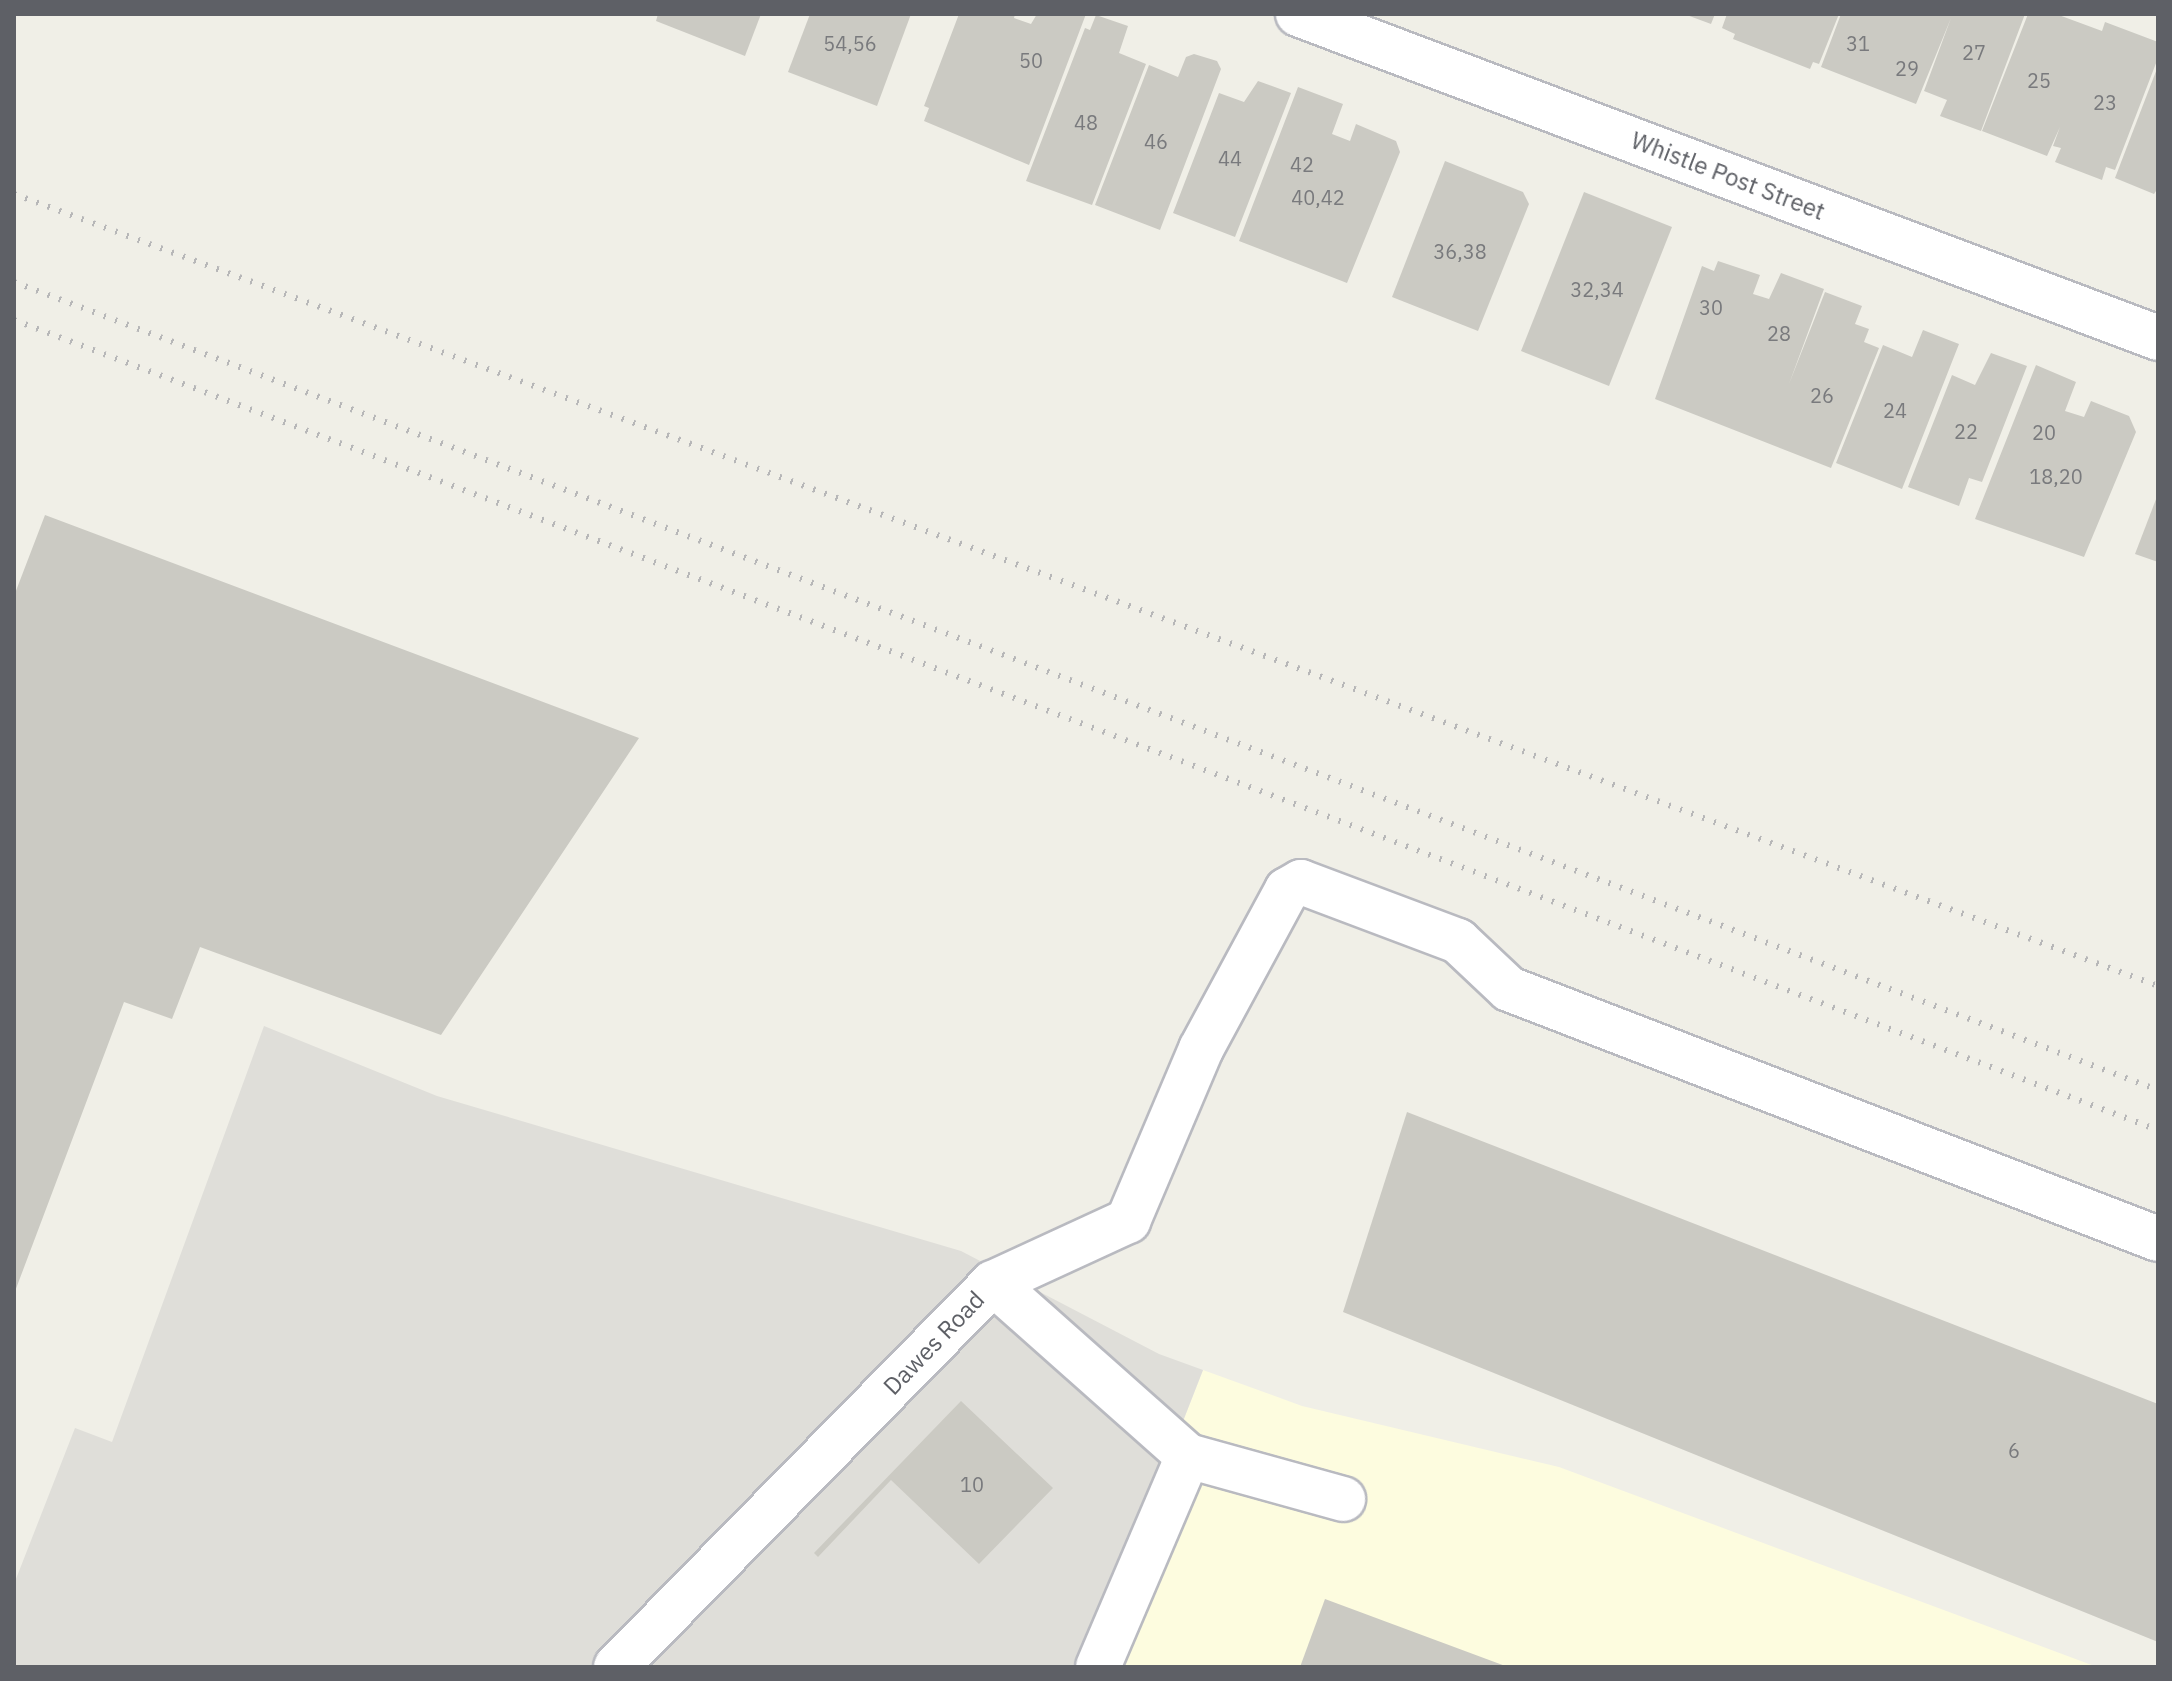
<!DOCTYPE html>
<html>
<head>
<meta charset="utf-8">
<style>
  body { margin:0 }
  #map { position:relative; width:2172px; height:1681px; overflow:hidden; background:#f0efe7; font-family:"IBM Plex Sans",sans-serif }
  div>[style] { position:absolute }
  .commercial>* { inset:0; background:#fdfcdf }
  .industrial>* { inset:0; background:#dfded9 }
  .building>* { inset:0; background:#cbcac3 }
  .roads { filter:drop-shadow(2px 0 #b9bac0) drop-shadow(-2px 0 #b9bac0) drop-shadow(0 2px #b9bac0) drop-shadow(0 -2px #b9bac0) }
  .minor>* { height:44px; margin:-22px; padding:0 22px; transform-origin:22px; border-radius:22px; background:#fff }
  .rail>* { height:6px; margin-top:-3px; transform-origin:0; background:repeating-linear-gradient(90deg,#b7b7b8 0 2px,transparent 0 12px) }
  span { translate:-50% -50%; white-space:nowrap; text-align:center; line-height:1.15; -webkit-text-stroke:7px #fff; paint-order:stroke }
  .number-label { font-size:20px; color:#797a7d }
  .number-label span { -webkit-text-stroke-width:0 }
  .street-label { font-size:24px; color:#5e6066 }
  .frame { position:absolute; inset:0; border:16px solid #5e6066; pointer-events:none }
</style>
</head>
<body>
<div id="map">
  <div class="commercial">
    <i style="clip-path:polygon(1203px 1370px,1302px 1406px,1559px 1467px,2097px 1667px,1087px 1667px)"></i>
  </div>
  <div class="industrial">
    <i style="clip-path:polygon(264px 1026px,437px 1096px,961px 1251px,1159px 1354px,1203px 1370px,1087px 1667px,14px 1667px,14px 1584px,75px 1428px,112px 1442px)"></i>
  </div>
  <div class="building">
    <i style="clip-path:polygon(658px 14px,761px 14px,745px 56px,656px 21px)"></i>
    <i style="clip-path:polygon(810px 14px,911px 14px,877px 106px,788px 72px)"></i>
    <i style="clip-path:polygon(959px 14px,1015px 14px,1014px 18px,1031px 24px,1037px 14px,1086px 14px,1029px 165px,924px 121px,929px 108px,924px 106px)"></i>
    <i style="clip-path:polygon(1684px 14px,1715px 14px,1711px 24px)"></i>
    <i style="clip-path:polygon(1727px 14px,1839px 14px,1819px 64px,1813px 62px,1810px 69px,1733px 39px,1735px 34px,1722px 28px)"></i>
    <i style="clip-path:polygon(1841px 14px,2025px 14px,1981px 131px,1940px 116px,1947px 100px,1924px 91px,1951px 18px,1916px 104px,1821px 67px)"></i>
    <i style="clip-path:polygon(2028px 14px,2056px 14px,2102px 31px,2105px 22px,2158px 42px,2158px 58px,2115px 170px,2106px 167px,2102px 180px,2055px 162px,2061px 148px,2053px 146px,2060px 127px,2047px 156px,1982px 131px)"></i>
    <i style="clip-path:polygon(1096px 15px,1128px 26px,1119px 53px,1146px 64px,1092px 205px,1026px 181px,1085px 28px,1090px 30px)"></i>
    <i style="clip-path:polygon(1194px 54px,1217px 61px,1221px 69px,1160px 230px,1095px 205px,1149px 65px,1178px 77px,1186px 57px)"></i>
    <i style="clip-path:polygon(2158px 66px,2158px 188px,2154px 194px,2115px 178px)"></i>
    <i style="clip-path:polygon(1258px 81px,1291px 93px,1235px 237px,1173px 213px,1219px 93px,1244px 102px)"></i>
    <i style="clip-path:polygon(1298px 87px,1343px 104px,1332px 134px,1350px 141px,1356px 124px,1396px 141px,1400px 152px,1347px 283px,1239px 241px)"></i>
    <i style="clip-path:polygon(1445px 161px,1523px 192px,1529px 204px,1478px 331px,1392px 297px)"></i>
    <i style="clip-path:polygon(1584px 192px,1672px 227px,1609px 386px,1521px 351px)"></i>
    <i style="clip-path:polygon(1718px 261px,1760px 275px,1753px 294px,1769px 299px,1781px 273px,1824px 289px,1789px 384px,1825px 292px,1862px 306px,1855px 324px,1869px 329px,1864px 342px,1879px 348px,1831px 468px,1655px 399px,1702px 266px,1714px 271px)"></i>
    <i style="clip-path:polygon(1923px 330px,1959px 344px,1902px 489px,1836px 463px,1883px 345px,1912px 357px)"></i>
    <i style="clip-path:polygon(1991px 353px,2027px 366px,1982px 482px,1969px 478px,1959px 506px,1908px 487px,1952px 375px,1975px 385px)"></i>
    <i style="clip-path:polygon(2036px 365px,2076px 382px,2065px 411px,2084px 417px,2091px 401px,2129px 416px,2136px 432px,2084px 557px,1975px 519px)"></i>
    <i style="clip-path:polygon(2158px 494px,2158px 562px,2135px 554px)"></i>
    <i style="clip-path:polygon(45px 515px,639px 738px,441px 1035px,200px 947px,172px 1019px,124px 1002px,14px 1294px,14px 596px)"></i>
    <i style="clip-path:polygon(1407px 1112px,2158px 1404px,2158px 1642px,1343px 1312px)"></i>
    <i style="clip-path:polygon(961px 1401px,1053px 1488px,979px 1564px,891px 1480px,818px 1557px,814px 1553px)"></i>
    <i style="clip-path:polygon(1325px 1599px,1508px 1667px,1300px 1667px)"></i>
  </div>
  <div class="roads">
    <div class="minor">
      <i style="left:1298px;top:14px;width:919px;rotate:20.64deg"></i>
      <i style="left:993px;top:1283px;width:261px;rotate:41.6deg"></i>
      <i style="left:616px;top:1667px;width:538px;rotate:-45.53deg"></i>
      <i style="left:993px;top:1283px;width:149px;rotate:-24.7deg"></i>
      <i style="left:1128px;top:1221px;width:187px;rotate:-67deg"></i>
      <i style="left:1201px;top:1049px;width:181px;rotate:-61.6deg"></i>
      <i style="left:1287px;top:890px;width:16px;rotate:-30deg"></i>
      <i style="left:1301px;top:882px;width:168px;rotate:20.6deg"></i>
      <i style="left:1458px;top:941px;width:70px;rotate:43.3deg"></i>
      <i style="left:1509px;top:989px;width:695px;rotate:21.07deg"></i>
      <i style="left:1098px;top:1667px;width:229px;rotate:-66.9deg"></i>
      <i style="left:1188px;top:1456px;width:161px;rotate:15.5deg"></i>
    </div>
  </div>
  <div class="rail">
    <i style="left:14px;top:194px;width:2286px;rotate:20.27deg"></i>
    <i style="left:14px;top:282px;width:2291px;rotate:20.65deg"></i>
    <i style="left:14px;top:320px;width:2292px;rotate:20.7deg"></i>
  </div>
  <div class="number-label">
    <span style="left:850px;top:43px">54,56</span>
    <span style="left:1858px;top:43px">31</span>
    <span style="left:1974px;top:52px">27</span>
    <span style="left:1031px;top:60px">50</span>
    <span style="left:1907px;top:68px">29</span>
    <span style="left:2039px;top:80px">25</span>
    <span style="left:2105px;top:102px">23</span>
    <span style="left:1086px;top:122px">48</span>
    <span style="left:1156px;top:141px">46</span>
    <span style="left:1230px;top:158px">44</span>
    <span style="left:1302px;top:164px">42</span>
    <span style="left:1318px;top:197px">40,42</span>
    <span style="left:1460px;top:251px">36,38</span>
    <span style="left:1597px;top:289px">32,34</span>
    <span style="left:1711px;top:307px">30</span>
    <span style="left:1779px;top:333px">28</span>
    <span style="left:1822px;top:395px">26</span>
    <span style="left:1895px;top:410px">24</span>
    <span style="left:1966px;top:431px">22</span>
    <span style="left:2044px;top:432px">20</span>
    <span style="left:2056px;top:476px">18,20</span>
    <span style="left:2014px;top:1450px">6</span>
    <span style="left:972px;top:1484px">10</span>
  </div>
  <div class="street-label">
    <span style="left:1728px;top:176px;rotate:21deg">Whistle Post Street</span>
    <span style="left:934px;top:1343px;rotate:-46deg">Dawes Road</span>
  </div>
  <div class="frame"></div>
</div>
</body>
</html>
